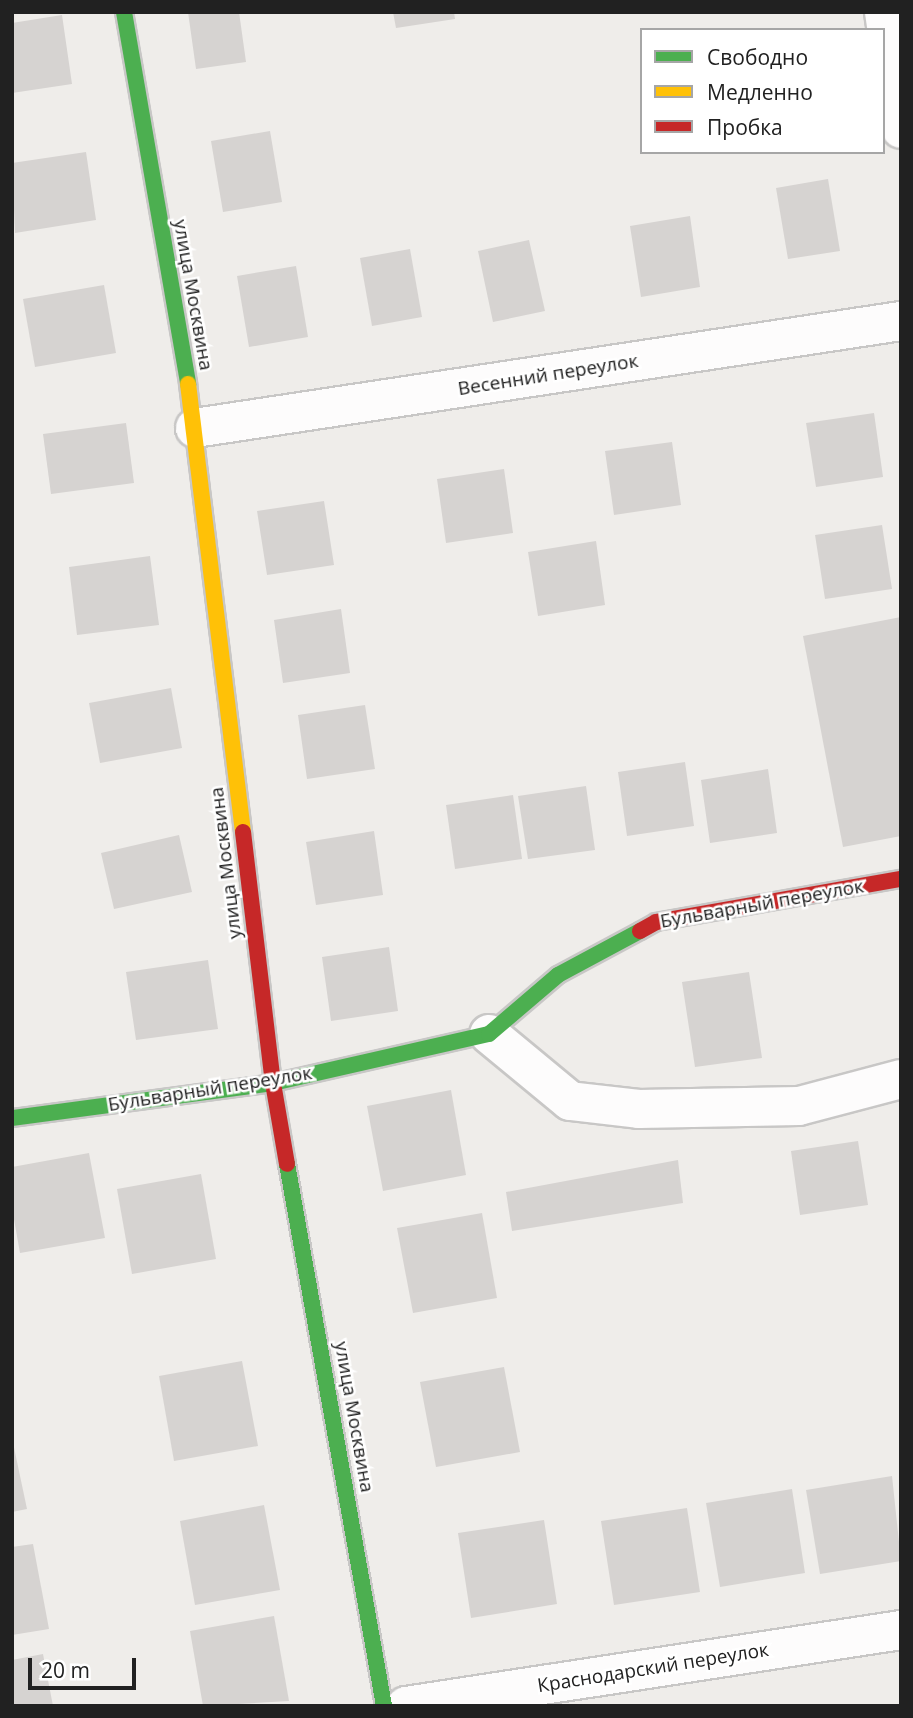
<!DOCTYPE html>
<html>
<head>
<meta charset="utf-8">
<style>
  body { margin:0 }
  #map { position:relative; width:913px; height:1718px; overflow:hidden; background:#efedea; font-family:"Open Sans",sans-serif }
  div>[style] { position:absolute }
  .building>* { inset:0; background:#d6d3d1 }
  .roads { filter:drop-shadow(2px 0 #c8c7c6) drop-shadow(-2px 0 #c8c7c6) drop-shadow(0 2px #c8c7c6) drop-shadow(0 -2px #c8c7c6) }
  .street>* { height:38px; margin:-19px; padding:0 19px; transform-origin:19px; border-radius:19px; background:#fdfcfc }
  .fast>* { height:16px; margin:-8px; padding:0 8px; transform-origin:8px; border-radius:8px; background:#4caf50 }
  .slow>* { height:16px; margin:-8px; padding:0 8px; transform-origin:8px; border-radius:8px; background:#ffc107 }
  .jam>* { height:16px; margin:-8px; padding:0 8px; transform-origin:8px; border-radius:8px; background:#c62828 }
  span { translate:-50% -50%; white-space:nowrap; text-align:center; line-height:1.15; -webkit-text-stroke:5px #fff; paint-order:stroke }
  .street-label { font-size:19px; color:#212121 }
  .frame { position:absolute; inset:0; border:14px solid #212121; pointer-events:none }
  .legend { position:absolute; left:640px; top:28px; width:245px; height:126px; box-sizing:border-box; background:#fff; border:2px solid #a6a6a6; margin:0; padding:9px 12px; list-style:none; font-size:21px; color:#212121 }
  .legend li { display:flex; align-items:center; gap:14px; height:35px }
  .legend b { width:35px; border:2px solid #a6a6a6 }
  .scale { position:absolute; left:28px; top:1658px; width:108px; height:32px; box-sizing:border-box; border:4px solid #212121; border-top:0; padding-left:9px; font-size:21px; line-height:24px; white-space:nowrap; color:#212121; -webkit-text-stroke:5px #fff; paint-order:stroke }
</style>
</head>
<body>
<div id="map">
  <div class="building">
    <i style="clip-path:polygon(188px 12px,239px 12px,246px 62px,196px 69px)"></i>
    <i style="clip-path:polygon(393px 12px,454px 12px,455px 19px,396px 28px)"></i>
    <i style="clip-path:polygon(62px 15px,72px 84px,12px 93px,12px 23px)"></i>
    <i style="clip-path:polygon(270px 131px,282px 202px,223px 212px,211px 141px)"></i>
    <i style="clip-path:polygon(86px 152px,96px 220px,15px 233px,12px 163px)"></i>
    <i style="clip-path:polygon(828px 179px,840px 251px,788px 259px,776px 188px)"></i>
    <i style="clip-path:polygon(690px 216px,700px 287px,641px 297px,630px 226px)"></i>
    <i style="clip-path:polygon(529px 240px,545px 311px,493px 322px,478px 251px)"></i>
    <i style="clip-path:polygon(410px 249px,422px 317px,372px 326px,360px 258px)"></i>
    <i style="clip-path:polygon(296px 266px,308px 337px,249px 347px,237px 276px)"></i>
    <i style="clip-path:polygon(104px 285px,116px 353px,35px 367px,23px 299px)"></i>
    <i style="clip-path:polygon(874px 413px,883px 477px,816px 487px,806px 423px)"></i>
    <i style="clip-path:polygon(126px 423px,134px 483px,51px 494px,43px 434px)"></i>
    <i style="clip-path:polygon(672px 442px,681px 505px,614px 515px,605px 451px)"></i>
    <i style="clip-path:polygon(504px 469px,513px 533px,446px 543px,437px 479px)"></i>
    <i style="clip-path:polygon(324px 501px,334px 565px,267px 575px,257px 511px)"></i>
    <i style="clip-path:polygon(882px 525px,892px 589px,825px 599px,815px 535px)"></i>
    <i style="clip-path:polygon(596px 541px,605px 605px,538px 616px,528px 552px)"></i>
    <i style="clip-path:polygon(150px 556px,159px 625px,77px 635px,69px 567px)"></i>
    <i style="clip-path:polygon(341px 609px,350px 673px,283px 683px,274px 620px)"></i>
    <i style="clip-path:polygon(901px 617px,901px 836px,843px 847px,803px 636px)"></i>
    <i style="clip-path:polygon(171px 688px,182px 748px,100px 763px,89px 703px)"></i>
    <i style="clip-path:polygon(365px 705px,375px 769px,307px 779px,298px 715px)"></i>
    <i style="clip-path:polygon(685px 762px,694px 826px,627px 836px,618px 772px)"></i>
    <i style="clip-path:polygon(768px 769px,777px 833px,710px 843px,701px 780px)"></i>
    <i style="clip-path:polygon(586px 786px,595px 850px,528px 859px,518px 796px)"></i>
    <i style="clip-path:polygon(513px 795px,522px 859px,455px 869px,446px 805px)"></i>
    <i style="clip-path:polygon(374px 831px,383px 895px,316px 905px,306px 842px)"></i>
    <i style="clip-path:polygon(179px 835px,192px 892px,114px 909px,101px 853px)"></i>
    <i style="clip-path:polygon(389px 947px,398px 1011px,331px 1021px,322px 957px)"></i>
    <i style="clip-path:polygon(208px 960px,218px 1029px,136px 1040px,126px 972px)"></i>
    <i style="clip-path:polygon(749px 972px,762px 1058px,695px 1067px,682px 982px)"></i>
    <i style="clip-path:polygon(451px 1090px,466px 1175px,383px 1191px,367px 1106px)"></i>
    <i style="clip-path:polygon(858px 1141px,868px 1205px,800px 1215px,791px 1151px)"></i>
    <i style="clip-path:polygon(89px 1153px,105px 1238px,20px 1253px,12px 1208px,12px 1167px)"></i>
    <i style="clip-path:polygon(678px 1160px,683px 1203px,512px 1231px,506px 1192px)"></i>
    <i style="clip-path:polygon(201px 1174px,216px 1259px,132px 1274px,117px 1189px)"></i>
    <i style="clip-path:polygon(482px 1213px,497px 1298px,413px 1313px,397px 1228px)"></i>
    <i style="clip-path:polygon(242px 1361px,258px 1446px,174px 1461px,159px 1376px)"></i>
    <i style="clip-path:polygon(504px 1367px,520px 1452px,436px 1467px,420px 1382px)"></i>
    <i style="clip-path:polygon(12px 1438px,27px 1509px,12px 1512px)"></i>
    <i style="clip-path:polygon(892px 1476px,901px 1561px,820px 1574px,806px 1490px)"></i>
    <i style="clip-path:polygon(792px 1489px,805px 1573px,720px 1587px,706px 1503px)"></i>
    <i style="clip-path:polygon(264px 1505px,280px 1590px,195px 1605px,180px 1521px)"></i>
    <i style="clip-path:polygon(687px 1508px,700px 1592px,614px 1605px,601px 1521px)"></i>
    <i style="clip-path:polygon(544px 1520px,557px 1604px,471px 1618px,458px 1533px)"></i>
    <i style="clip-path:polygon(33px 1544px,49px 1629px,12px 1635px,12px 1547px)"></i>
    <i style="clip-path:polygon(274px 1616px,289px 1701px,203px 1706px,190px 1631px)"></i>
    <i style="clip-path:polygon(43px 1654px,53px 1706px,12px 1706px,12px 1660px)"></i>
  </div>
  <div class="roads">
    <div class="street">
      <i style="left:884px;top:12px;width:118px;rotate:81.7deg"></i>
      <i style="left:195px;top:428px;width:714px;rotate:-8.62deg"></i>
      <i style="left:489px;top:1034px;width:105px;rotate:39.6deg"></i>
      <i style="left:570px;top:1101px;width:69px;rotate:6.6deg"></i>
      <i style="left:639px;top:1109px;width:160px;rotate:-1.1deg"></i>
      <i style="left:799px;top:1106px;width:106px;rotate:-14.8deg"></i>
      <i style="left:406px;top:1706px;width:501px;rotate:-8.73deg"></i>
    </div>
    <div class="fast">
      <i style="left:124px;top:12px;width:377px;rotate:80.2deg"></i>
      <i style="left:12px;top:1118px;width:263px;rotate:-7.6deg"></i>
      <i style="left:273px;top:1083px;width:221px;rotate:-12.8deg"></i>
      <i style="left:489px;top:1034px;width:91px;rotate:-40.5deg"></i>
      <i style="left:558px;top:975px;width:93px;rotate:-28.2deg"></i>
      <i style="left:287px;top:1164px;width:551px;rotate:79.85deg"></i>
    </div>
    <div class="slow">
      <i style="left:188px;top:384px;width:451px;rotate:83deg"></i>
    </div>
    <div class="jam">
      <i style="left:243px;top:832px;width:253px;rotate:83.2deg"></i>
      <i style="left:273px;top:1083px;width:82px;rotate:80.2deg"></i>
      <i style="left:640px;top:931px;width:18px;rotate:-29deg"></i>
      <i style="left:656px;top:922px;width:249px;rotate:-10deg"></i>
    </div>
  </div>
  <div class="street-label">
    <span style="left:193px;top:295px;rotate:80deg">улица Москвина</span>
    <span style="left:548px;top:375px;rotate:-9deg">Весенний переулок</span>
    <span style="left:226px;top:863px;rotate:-97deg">улица Москвина</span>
    <span style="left:762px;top:904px;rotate:-10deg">Бульварный переулок</span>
    <span style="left:210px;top:1089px;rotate:-9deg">Бульварный переулок</span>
    <span style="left:354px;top:1417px;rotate:80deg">улица Москвина</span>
    <span style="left:653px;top:1668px;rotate:-9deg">Краснодарский переулок</span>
  </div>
  <div class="frame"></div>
  <ul class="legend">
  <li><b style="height:9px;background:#4caf50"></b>Свободно</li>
  <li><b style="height:9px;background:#ffc107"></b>Медленно</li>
  <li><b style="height:9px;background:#c62828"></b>Пробка</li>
  </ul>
  <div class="scale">20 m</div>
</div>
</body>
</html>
